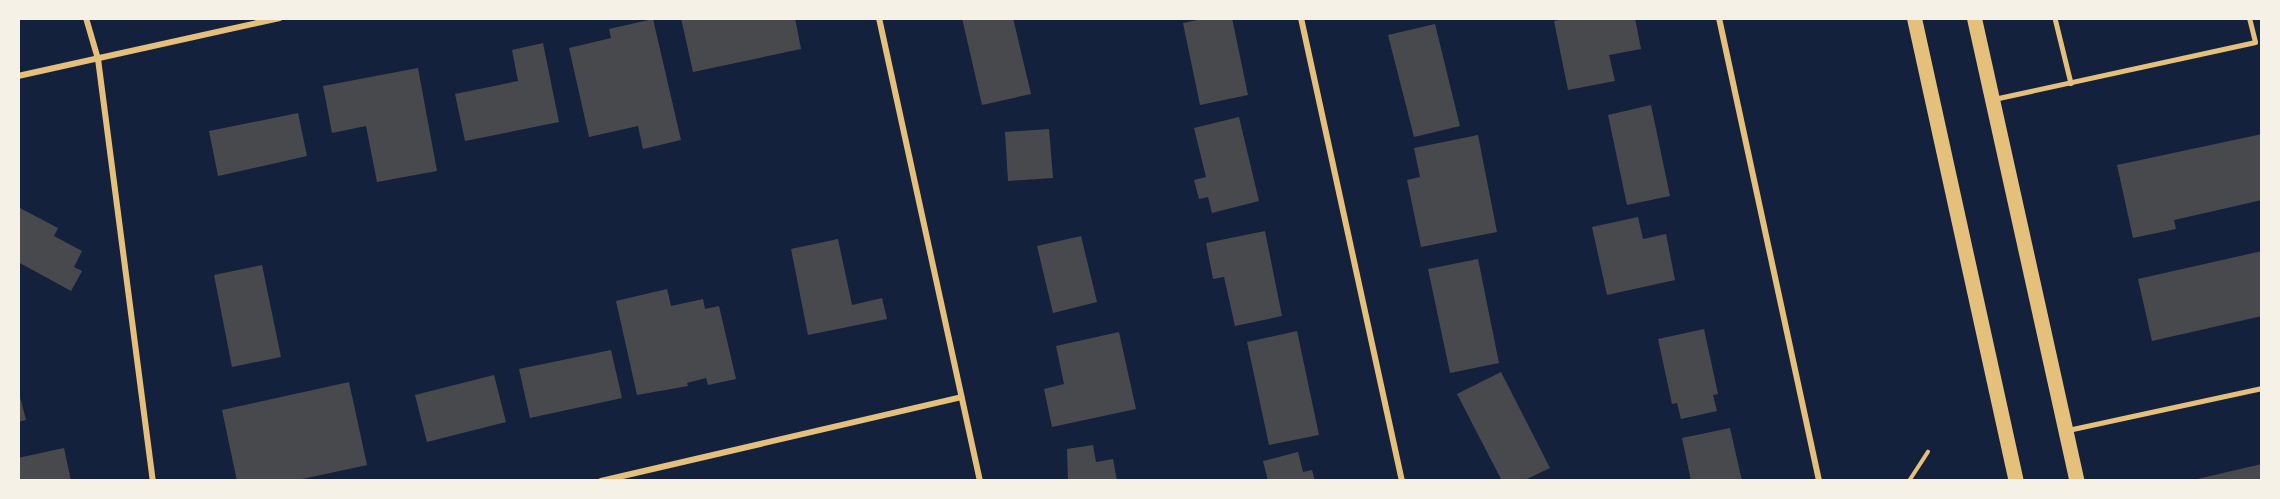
<!DOCTYPE html>
<html>
<head>
<meta charset="utf-8">
<style>
  body { margin:0 }
  #map { position:relative; width:2280px; height:499px; overflow:hidden; background:#14213d; font-family:"PT Serif",serif }
  div>[style] { position:absolute }
  .building>* { inset:0; background:#48494c }
  .path>* { height:4px; margin:-2px; padding:0 2px; transform-origin:2px; border-radius:2px; background:#e5c07b }
  .service>* { height:4.5px; margin:-2.25px; padding:0 2.25px; transform-origin:2.25px; border-radius:2.25px; background:#e5c07b }
  .minor>* { height:6px; margin:-3px; padding:0 3px; transform-origin:3px; border-radius:3px; background:#e5c07b }
  .primary>* { height:15px; margin:-7.5px; padding:0 7.5px; transform-origin:7.5px; border-radius:7.5px; background:#e5c07b }
  span { translate:-50% -50%; white-space:nowrap; text-align:center; line-height:1.15; -webkit-text-stroke:6px #f6f1e7; paint-order:stroke }
  .frame { position:absolute; inset:0; border:20px solid #f6f1e7; pointer-events:none }
</style>
</head>
<body>
<div id="map">
  <div class="building">
    <i style="clip-path:polygon(681px 18px,795px 18px,801px 49px,693px 72px)"></i>
    <i style="clip-path:polygon(962px 18px,1013px 18px,1031px 94px,982px 105px)"></i>
    <i style="clip-path:polygon(1207px 18px,1232px 18px,1248px 95px,1200px 105px,1183px 23px)"></i>
    <i style="clip-path:polygon(1569px 18px,1635px 18px,1641px 49px,1609px 55px,1615px 81px,1568px 90px,1554px 21px)"></i>
    <i style="clip-path:polygon(653px 19px,681px 140px,643px 149px,638px 126px,589px 137px,569px 48px,611px 38px,609px 29px)"></i>
    <i style="clip-path:polygon(1435px 24px,1460px 126px,1414px 137px,1388px 35px)"></i>
    <i style="clip-path:polygon(543px 43px,559px 122px,465px 141px,455px 94px,518px 81px,512px 50px)"></i>
    <i style="clip-path:polygon(418px 68px,437px 171px,377px 182px,366px 126px,332px 133px,323px 86px)"></i>
    <i style="clip-path:polygon(1651px 105px,1670px 196px,1627px 205px,1608px 115px)"></i>
    <i style="clip-path:polygon(298px 113px,307px 156px,218px 176px,209px 131px)"></i>
    <i style="clip-path:polygon(1239px 117px,1259px 201px,1212px 213px,1208px 197px,1199px 199px,1194px 180px,1206px 177px,1194px 128px)"></i>
    <i style="clip-path:polygon(1049px 129px,1053px 178px,1008px 181px,1005px 132px)"></i>
    <i style="clip-path:polygon(2262px 134px,2262px 200px,2174px 220px,2176px 229px,2133px 238px,2117px 165px)"></i>
    <i style="clip-path:polygon(1478px 135px,1497px 232px,1421px 247px,1407px 180px,1420px 177px,1414px 148px)"></i>
    <i style="clip-path:polygon(18px 207px,58px 228px,54px 236px,82px 251px,74px 267px,82px 271px,71px 291px,18px 262px)"></i>
    <i style="clip-path:polygon(1638px 217px,1643px 239px,1666px 234px,1675px 280px,1607px 295px,1592px 227px)"></i>
    <i style="clip-path:polygon(1265px 231px,1282px 316px,1235px 326px,1224px 277px,1213px 279px,1206px 243px)"></i>
    <i style="clip-path:polygon(1081px 236px,1097px 302px,1053px 313px,1037px 246px)"></i>
    <i style="clip-path:polygon(838px 239px,852px 305px,882px 298px,887px 319px,808px 335px,791px 249px)"></i>
    <i style="clip-path:polygon(2262px 251px,2262px 316px,2152px 341px,2138px 279px)"></i>
    <i style="clip-path:polygon(1478px 259px,1499px 363px,1450px 373px,1428px 269px)"></i>
    <i style="clip-path:polygon(262px 265px,281px 357px,232px 367px,214px 275px)"></i>
    <i style="clip-path:polygon(667px 289px,671px 306px,703px 299px,705px 309px,719px 306px,736px 379px,708px 385px,706px 378px,687px 383px,688px 386px,637px 395px,616px 301px)"></i>
    <i style="clip-path:polygon(1704px 329px,1718px 394px,1713px 395px,1717px 411px,1681px 419px,1677px 403px,1672px 404px,1658px 339px)"></i>
    <i style="clip-path:polygon(1297px 331px,1319px 435px,1269px 445px,1247px 342px)"></i>
    <i style="clip-path:polygon(1119px 332px,1136px 409px,1052px 427px,1044px 389px,1064px 384px,1056px 346px)"></i>
    <i style="clip-path:polygon(611px 350px,622px 398px,530px 418px,519px 369px)"></i>
    <i style="clip-path:polygon(1501px 372px,1550px 468px,1523px 481px,1502px 481px,1457px 394px)"></i>
    <i style="clip-path:polygon(494px 375px,506px 422px,427px 442px,415px 395px)"></i>
    <i style="clip-path:polygon(349px 382px,367px 465px,293px 481px,237px 481px,222px 410px)"></i>
    <i style="clip-path:polygon(18px 389px,26px 420px,18px 422px)"></i>
    <i style="clip-path:polygon(1730px 428px,1742px 481px,1691px 481px,1682px 438px)"></i>
    <i style="clip-path:polygon(1093px 445px,1096px 462px,1113px 459px,1117px 481px,1068px 481px,1067px 449px)"></i>
    <i style="clip-path:polygon(64px 448px,71px 481px,18px 481px,18px 458px)"></i>
    <i style="clip-path:polygon(1298px 452px,1303px 472px,1312px 470px,1315px 481px,1268px 481px,1263px 461px)"></i>
    <i style="clip-path:polygon(2262px 464px,2262px 481px,2193px 481px,2193px 480px)"></i>
  </div>
  <div class="path">
    <i style="left:1909px;top:481px;width:35px;rotate:-57deg"></i>
  </div>
  <div class="service">
    <i style="left:2055px;top:18px;width:67px;rotate:76.2deg"></i>
    <i style="left:1994px;top:99px;width:267px;rotate:-12.3deg"></i>
    <i style="left:2255px;top:42px;width:25px;rotate:-104deg"></i>
    <i style="left:2068px;top:430px;width:198px;rotate:-12.2deg"></i>
  </div>
  <div class="minor">
    <i style="left:86px;top:18px;width:43px;rotate:73.7deg"></i>
    <i style="left:98px;top:59px;width:426px;rotate:82.6deg"></i>
    <i style="left:879px;top:18px;width:474px;rotate:77.7deg"></i>
    <i style="left:1301px;top:18px;width:474px;rotate:77.7deg"></i>
    <i style="left:1719px;top:18px;width:474px;rotate:77.8deg"></i>
    <i style="left:18px;top:76px;width:268px;rotate:-12.5deg"></i>
    <i style="left:601px;top:481px;width:370px;rotate:-13.1deg"></i>
  </div>
  <div class="primary">
    <i style="left:1914px;top:18px;width:474px;rotate:77.6deg"></i>
    <i style="left:1974px;top:18px;width:474px;rotate:77.5deg"></i>
  </div>
  <div class="frame"></div>
</div>
</body>
</html>
